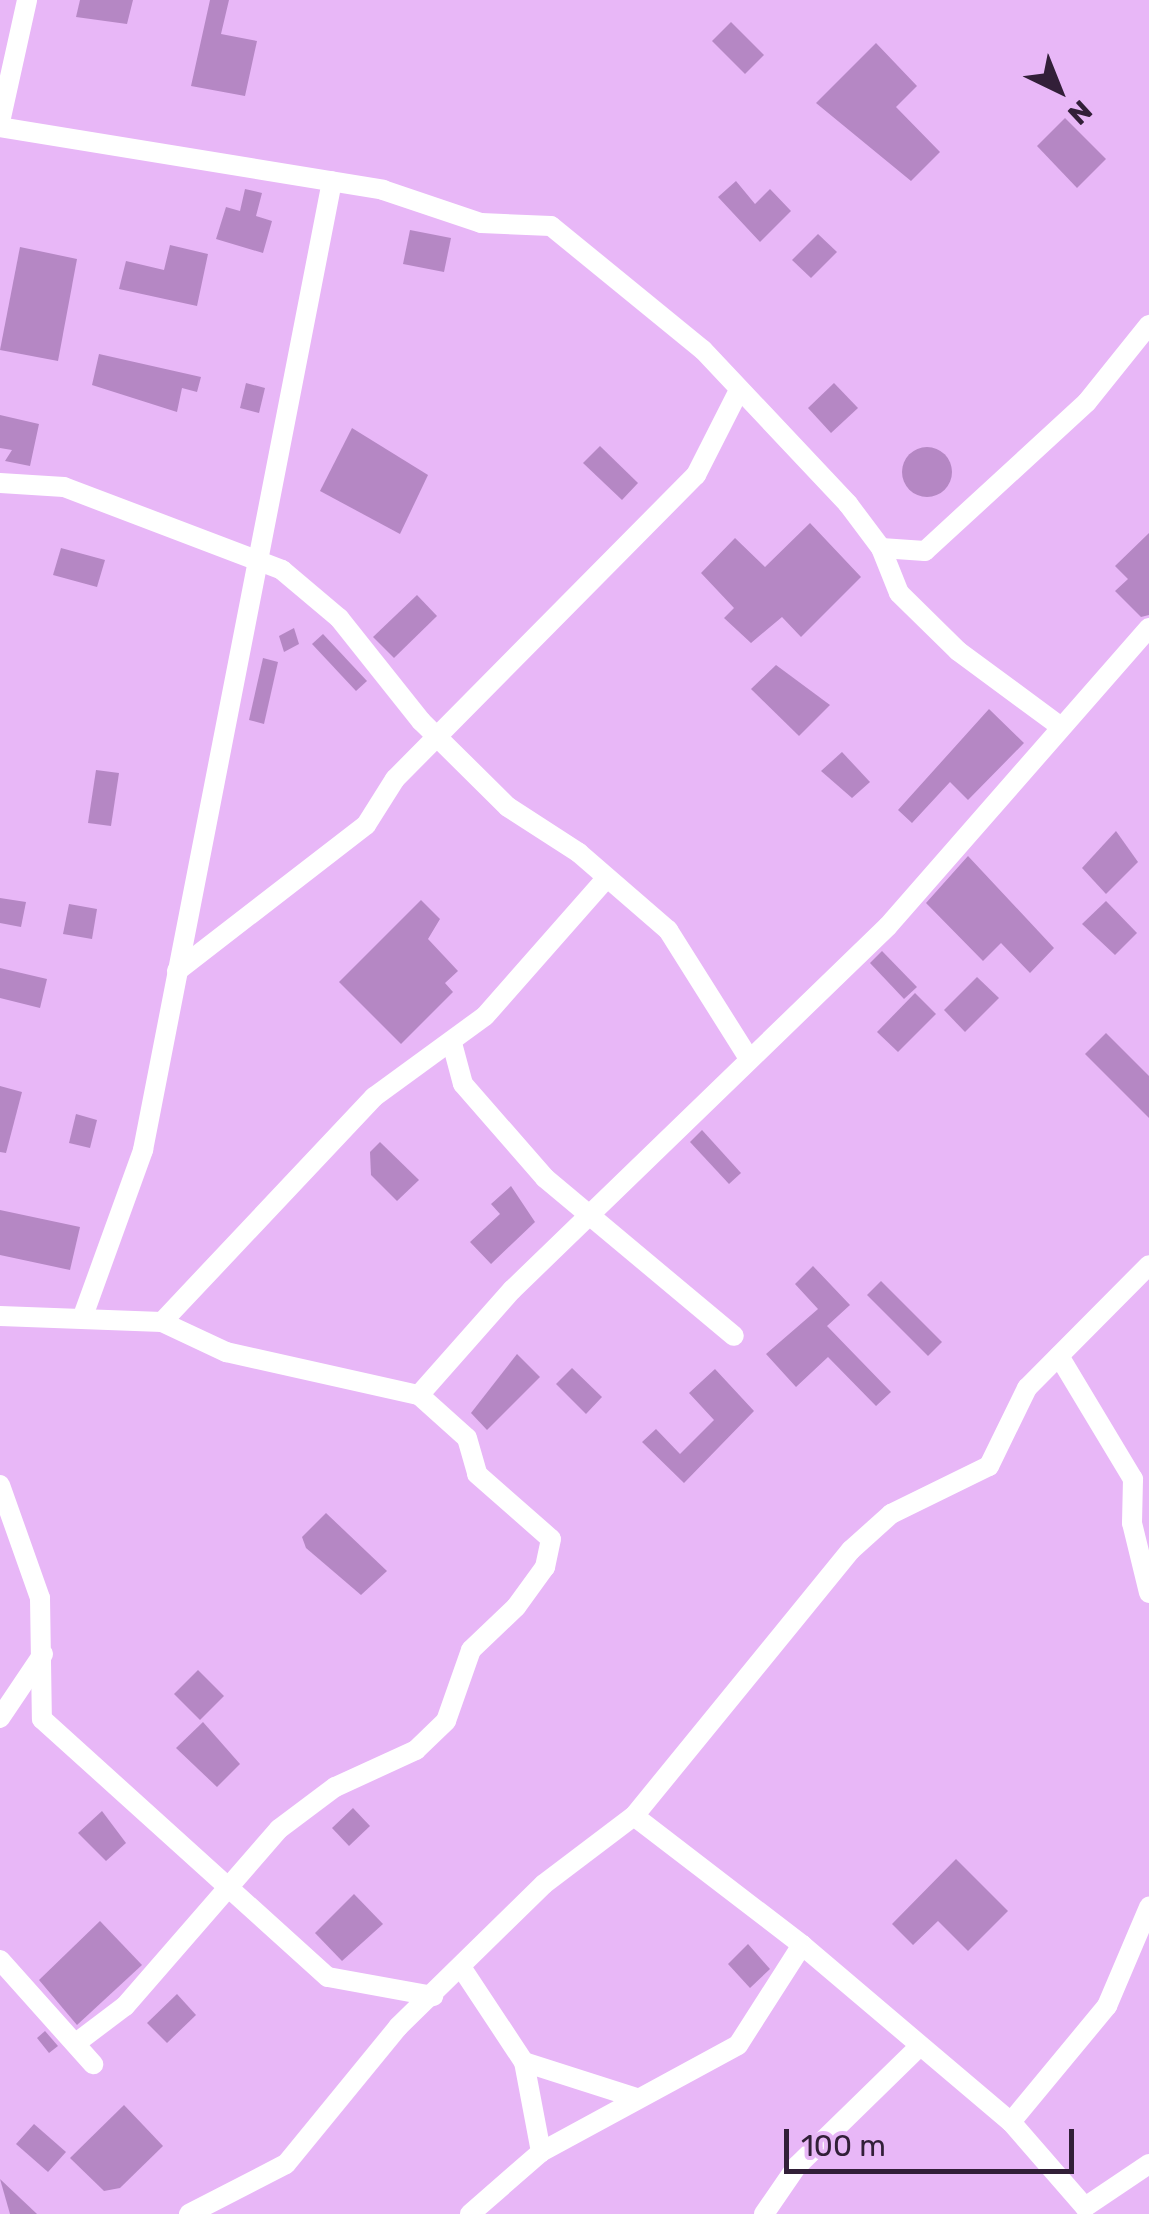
<!DOCTYPE html>
<html>
<head>
<meta charset="utf-8">
<style>
  body { margin:0 }
  #map { position:relative; width:1149px; height:2214px; overflow:hidden; background:#e8b7f7; font-family:Rubik,sans-serif }
  div>[style] { position:absolute }
  .building>* { inset:0; background:#b587c4 }
  .round { border-radius:50% }
  .street>* { height:20px; margin:-10px; padding:0 10px; transform-origin:10px; border-radius:10px; background:#fff }
  span { translate:-50% -50%; white-space:nowrap; text-align:center; line-height:1.15; -webkit-text-stroke:8px #e8b7f7; paint-order:stroke }
  .north { position:absolute; left:1009px; top:40px; width:100px; height:100px; -webkit-text-stroke:8px #e8b7f7; paint-order:stroke; rotate:137deg; font-size:28px; font-weight:700; line-height:40px; text-align:center; color:#321f38 }
  .north::after { content:''; display:block; margin:auto; width:35px; height:45px; background:#321f38; clip-path:polygon(50% 0,100% 100%,50% 72%,0 100%) }
  .scale { position:absolute; left:784px; top:2129px; width:290px; height:45px; box-sizing:border-box; border:5px solid #321f38; border-top:0; padding-left:12px; font-size:30px; line-height:35px; white-space:nowrap; color:#321f38; -webkit-text-stroke:8px #e8b7f7; paint-order:stroke }
</style>
</head>
<body>
<div id="map">
  <div class="building">
    <i style="clip-path:polygon(80px 0,133px 0,127px 24px,76px 17px)"></i>
    <i style="clip-path:polygon(210px 0,229px 0,221px 34px,257px 41px,245px 96px,191px 86px)"></i>
    <i style="clip-path:polygon(731px 22px,764px 55px,745px 74px,712px 41px)"></i>
    <i style="clip-path:polygon(876px 43px,917px 86px,896px 107px,940px 152px,911px 181px,816px 103px)"></i>
    <i style="clip-path:polygon(1065px 118px,1106px 159px,1077px 188px,1037px 146px)"></i>
    <i style="clip-path:polygon(736px 181px,755px 204px,770px 189px,791px 211px,760px 242px,718px 197px)"></i>
    <i style="clip-path:polygon(245px 189px,262px 193px,256px 216px,272px 221px,263px 253px,216px 239px,226px 207px,240px 211px)"></i>
    <i style="clip-path:polygon(410px 230px,451px 238px,444px 272px,403px 264px)"></i>
    <i style="clip-path:polygon(818px 234px,837px 252px,811px 278px,792px 260px)"></i>
    <i style="clip-path:polygon(170px 245px,208px 254px,197px 306px,119px 289px,126px 261px,164px 270px)"></i>
    <i style="clip-path:polygon(20px 247px,77px 259px,58px 361px,0 350px)"></i>
    <i style="clip-path:polygon(99px 354px,201px 377px,197px 392px,182px 388px,177px 412px,92px 385px)"></i>
    <i style="clip-path:polygon(246px 383px,265px 388px,259px 413px,240px 408px)"></i>
    <i style="clip-path:polygon(834px 383px,858px 408px,831px 433px,808px 408px)"></i>
    <i style="clip-path:polygon(0 415px,39px 424px,30px 466px,5px 461px,12px 450px,0 448px)"></i>
    <i style="clip-path:polygon(352px 428px,428px 475px,400px 534px,320px 491px)"></i>
    <i style="clip-path:polygon(600px 446px,638px 483px,622px 500px,583px 463px)"></i>
    <i class="round" style="left:902px;top:447px;width:50px;height:50px"></i>
    <i style="clip-path:polygon(810px 523px,861px 577px,801px 637px,782px 617px,751px 643px,724px 618px,734px 608px,701px 573px,735px 538px,765px 567px)"></i>
    <i style="clip-path:polygon(1149px 533px,1149px 615px,1141px 617px,1115px 591px,1128px 579px,1115px 566px)"></i>
    <i style="clip-path:polygon(61px 548px,105px 560px,97px 587px,53px 575px)"></i>
    <i style="clip-path:polygon(417px 595px,437px 616px,394px 658px,373px 637px)"></i>
    <i style="clip-path:polygon(294px 628px,299px 644px,284px 652px,279px 636px)"></i>
    <i style="clip-path:polygon(323px 634px,367px 681px,356px 691px,312px 644px)"></i>
    <i style="clip-path:polygon(263px 658px,278px 662px,264px 724px,249px 720px)"></i>
    <i style="clip-path:polygon(776px 665px,830px 705px,799px 736px,751px 689px)"></i>
    <i style="clip-path:polygon(989px 709px,1024px 743px,968px 800px,950px 782px,912px 823px,898px 810px)"></i>
    <i style="clip-path:polygon(842px 752px,870px 782px,852px 798px,821px 771px)"></i>
    <i style="clip-path:polygon(96px 770px,119px 773px,111px 826px,88px 823px)"></i>
    <i style="clip-path:polygon(1116px 831px,1138px 862px,1106px 894px,1082px 868px)"></i>
    <i style="clip-path:polygon(968px 856px,1054px 948px,1030px 973px,1001px 943px,983px 961px,926px 903px)"></i>
    <i style="clip-path:polygon(0 898px,26px 902px,21px 927px,0 923px)"></i>
    <i style="clip-path:polygon(421px 900px,440px 919px,428px 939px,458px 971px,445px 983px,453px 992px,401px 1044px,339px 982px)"></i>
    <i style="clip-path:polygon(1106px 901px,1137px 933px,1115px 955px,1082px 924px)"></i>
    <i style="clip-path:polygon(69px 904px,97px 909px,92px 939px,63px 934px)"></i>
    <i style="clip-path:polygon(882px 951px,917px 987px,904px 999px,870px 963px)"></i>
    <i style="clip-path:polygon(0 968px,47px 979px,40px 1008px,0 998px)"></i>
    <i style="clip-path:polygon(977px 977px,999px 998px,965px 1032px,944px 1010px)"></i>
    <i style="clip-path:polygon(915px 993px,936px 1014px,898px 1052px,877px 1032px)"></i>
    <i style="clip-path:polygon(1106px 1033px,1149px 1076px,1149px 1118px,1085px 1054px)"></i>
    <i style="clip-path:polygon(0 1086px,22px 1092px,6px 1153px,0 1152px)"></i>
    <i style="clip-path:polygon(76px 1114px,97px 1120px,90px 1148px,69px 1143px)"></i>
    <i style="clip-path:polygon(702px 1130px,741px 1173px,729px 1184px,690px 1142px)"></i>
    <i style="clip-path:polygon(380px 1142px,419px 1180px,397px 1201px,371px 1175px,370px 1152px)"></i>
    <i style="clip-path:polygon(511px 1186px,535px 1222px,491px 1264px,470px 1242px,500px 1214px,491px 1204px)"></i>
    <i style="clip-path:polygon(0 1210px,80px 1227px,70px 1270px,0 1255px)"></i>
    <i style="clip-path:polygon(813px 1266px,850px 1305px,827px 1326px,891px 1392px,876px 1406px,828px 1357px,796px 1387px,766px 1354px,818px 1309px,795px 1284px)"></i>
    <i style="clip-path:polygon(881px 1281px,942px 1342px,928px 1356px,867px 1295px)"></i>
    <i style="clip-path:polygon(517px 1354px,540px 1377px,487px 1430px,471px 1413px)"></i>
    <i style="clip-path:polygon(572px 1368px,602px 1397px,586px 1414px,556px 1384px)"></i>
    <i style="clip-path:polygon(715px 1369px,754px 1411px,684px 1483px,642px 1442px,656px 1429px,680px 1454px,714px 1420px,689px 1393px)"></i>
    <i style="clip-path:polygon(326px 1513px,387px 1571px,361px 1595px,306px 1548px,302px 1537px)"></i>
    <i style="clip-path:polygon(198px 1670px,224px 1696px,200px 1720px,174px 1694px)"></i>
    <i style="clip-path:polygon(203px 1722px,240px 1764px,217px 1787px,176px 1748px)"></i>
    <i style="clip-path:polygon(353px 1808px,370px 1826px,349px 1846px,332px 1828px)"></i>
    <i style="clip-path:polygon(102px 1811px,126px 1843px,106px 1861px,78px 1833px)"></i>
    <i style="clip-path:polygon(956px 1859px,1008px 1911px,968px 1951px,938px 1921px,913px 1945px,892px 1924px)"></i>
    <i style="clip-path:polygon(354px 1894px,383px 1924px,342px 1961px,315px 1933px)"></i>
    <i style="clip-path:polygon(100px 1921px,142px 1965px,77px 2025px,39px 1980px)"></i>
    <i style="clip-path:polygon(748px 1944px,770px 1969px,750px 1988px,728px 1964px)"></i>
    <i style="clip-path:polygon(177px 1994px,196px 2015px,167px 2043px,147px 2023px)"></i>
    <i style="clip-path:polygon(45px 2031px,58px 2046px,49px 2053px,37px 2038px)"></i>
    <i style="clip-path:polygon(124px 2105px,163px 2146px,120px 2188px,104px 2191px,70px 2158px)"></i>
    <i style="clip-path:polygon(34px 2124px,66px 2152px,48px 2172px,16px 2144px)"></i>
    <i style="clip-path:polygon(0 2179px,37px 2214px,10px 2214px)"></i>
  </div>
  <div class="street">
    <i style="left:0;top:122px;width:125px;rotate:-77.5deg"></i>
    <i style="left:0;top:127px;width:388px;rotate:9.3deg"></i>
    <i style="left:383px;top:190px;width:103px;rotate:18.6deg"></i>
    <i style="left:481px;top:223px;width:70px;rotate:2.5deg"></i>
    <i style="left:551px;top:226px;width:196px;rotate:39.2deg"></i>
    <i style="left:703px;top:350px;width:212px;rotate:46.7deg"></i>
    <i style="left:848px;top:504px;width:55px;rotate:53.1deg"></i>
    <i style="left:881px;top:548px;width:48px;rotate:68.2deg"></i>
    <i style="left:899px;top:593px;width:83px;rotate:44.5deg"></i>
    <i style="left:958px;top:651px;width:123px;rotate:36.4deg"></i>
    <i style="left:0;top:483px;width:64px;rotate:3.6deg"></i>
    <i style="left:64px;top:487px;width:233px;rotate:20.8deg"></i>
    <i style="left:282px;top:570px;width:75px;rotate:40.1deg"></i>
    <i style="left:339px;top:618px;width:132px;rotate:51.5deg"></i>
    <i style="left:421px;top:721px;width:122px;rotate:44.7deg"></i>
    <i style="left:508px;top:807px;width:85px;rotate:32.9deg"></i>
    <i style="left:579px;top:853px;width:118px;rotate:40.9deg"></i>
    <i style="left:668px;top:930px;width:150px;rotate:57.8deg"></i>
    <i style="left:881px;top:548px;width:44px;rotate:3.9deg"></i>
    <i style="left:925px;top:551px;width:220px;rotate:-42.6deg"></i>
    <i style="left:1087px;top:402px;width:99px;rotate:-51.2deg"></i>
    <i style="left:177px;top:971px;width:239px;rotate:-37.7deg"></i>
    <i style="left:366px;top:825px;width:54px;rotate:-57.8deg"></i>
    <i style="left:395px;top:779px;width:428px;rotate:-45.3deg"></i>
    <i style="left:696px;top:475px;width:89px;rotate:-63.1deg"></i>
    <i style="left:452px;top:1043px;width:42px;rotate:75deg"></i>
    <i style="left:463px;top:1084px;width:125px;rotate:48.9deg"></i>
    <i style="left:545px;top:1178px;width:246px;rotate:39.9deg"></i>
    <i style="left:0;top:1316px;width:162px;rotate:2.1deg"></i>
    <i style="left:162px;top:1322px;width:71px;rotate:25.1deg"></i>
    <i style="left:226px;top:1352px;width:198px;rotate:12.6deg"></i>
    <i style="left:419px;top:1395px;width:64px;rotate:41.9deg"></i>
    <i style="left:467px;top:1438px;width:37px;rotate:74deg"></i>
    <i style="left:477px;top:1474px;width:98px;rotate:41.3deg"></i>
    <i style="left:551px;top:1539px;width:29px;rotate:102deg"></i>
    <i style="left:545px;top:1567px;width:49px;rotate:125.9deg"></i>
    <i style="left:516px;top:1607px;width:62px;rotate:136.3deg"></i>
    <i style="left:471px;top:1650px;width:75px;rotate:109.4deg"></i>
    <i style="left:446px;top:1721px;width:42px;rotate:136deg"></i>
    <i style="left:416px;top:1750px;width:89px;rotate:155.4deg"></i>
    <i style="left:335px;top:1787px;width:70px;rotate:143.1deg"></i>
    <i style="left:279px;top:1829px;width:235px;rotate:131deg"></i>
    <i style="left:125px;top:2006px;width:61px;rotate:142.9deg"></i>
    <i style="left:83px;top:1316px;width:177px;rotate:-70.1deg"></i>
    <i style="left:143px;top:1150px;width:987px;rotate:-78.96deg"></i>
    <i style="left:162px;top:1322px;width:309px;rotate:-46.7deg"></i>
    <i style="left:374px;top:1097px;width:137px;rotate:-36.1deg"></i>
    <i style="left:485px;top:1016px;width:181px;rotate:-48.6deg"></i>
    <i style="left:1059px;top:1356px;width:144px;rotate:59deg"></i>
    <i style="left:1133px;top:1479px;width:44px;rotate:91.3deg"></i>
    <i style="left:1132px;top:1523px;width:72px;rotate:76.3deg"></i>
    <i style="left:419px;top:1395px;width:140px;rotate:-48.5deg"></i>
    <i style="left:512px;top:1290px;width:523px;rotate:-44.07deg"></i>
    <i style="left:888px;top:926px;width:396px;rotate:-48.8deg"></i>
    <i style="left:0;top:1485px;width:120px;rotate:70.5deg"></i>
    <i style="left:40px;top:1598px;width:121px;rotate:89.1deg"></i>
    <i style="left:42px;top:1719px;width:385px;rotate:42.1deg"></i>
    <i style="left:328px;top:1977px;width:107px;rotate:10.3deg"></i>
    <i style="left:0;top:1718px;width:77px;rotate:-56.1deg"></i>
    <i style="left:634px;top:1816px;width:212px;rotate:37.5deg"></i>
    <i style="left:0;top:1960px;width:140px;rotate:48.2deg"></i>
    <i style="left:463px;top:1970px;width:110px;rotate:56.5deg"></i>
    <i style="left:524px;top:2062px;width:92px;rotate:79.3deg"></i>
    <i style="left:524px;top:2062px;width:119px;rotate:17.7deg"></i>
    <i style="left:1011px;top:2122px;width:151px;rotate:-50.4deg"></i>
    <i style="left:1107px;top:2006px;width:108px;rotate:-67deg"></i>
    <i style="left:189px;top:2214px;width:109px;rotate:-27.3deg"></i>
    <i style="left:286px;top:2164px;width:177px;rotate:-50.7deg"></i>
    <i style="left:398px;top:2027px;width:204px;rotate:-44.4deg"></i>
    <i style="left:544px;top:1884px;width:113px;rotate:-37.1deg"></i>
    <i style="left:634px;top:1816px;width:343px;rotate:-50.8deg"></i>
    <i style="left:851px;top:1550px;width:54px;rotate:-42deg"></i>
    <i style="left:891px;top:1514px;width:109px;rotate:-26.1deg"></i>
    <i style="left:989px;top:1466px;width:87px;rotate:-64deg"></i>
    <i style="left:1027px;top:1388px;width:173px;rotate:-45.2deg"></i>
    <i style="left:470px;top:2214px;width:94px;rotate:-41.1deg"></i>
    <i style="left:541px;top:2152px;width:224px;rotate:-28.5deg"></i>
    <i style="left:738px;top:2045px;width:119px;rotate:-57.4deg"></i>
    <i style="left:802px;top:1945px;width:274px;rotate:40.3deg"></i>
    <i style="left:1011px;top:2122px;width:113px;rotate:49deg"></i>
    <i style="left:1085px;top:2207px;width:77px;rotate:-33.9deg"></i>
    <i style="left:764px;top:2214px;width:58px;rotate:-55.5deg"></i>
    <i style="left:797px;top:2166px;width:168px;rotate:-44.3deg"></i>
  </div>
  <div class="north">N</div>
  <div class="scale">100 m</div>
</div>
</body>
</html>
